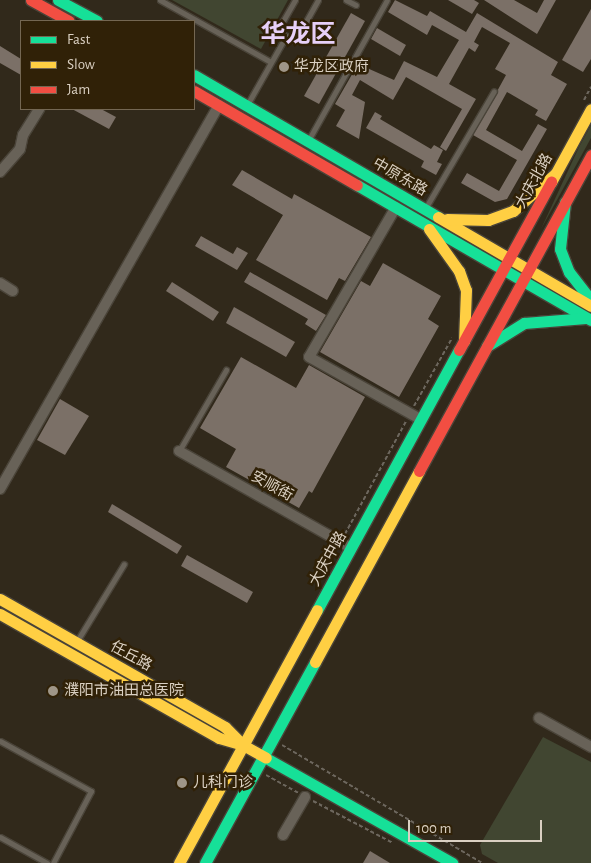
<!DOCTYPE html>
<html>
<head>
<meta charset="utf-8">
<style>
  body { margin:0 }
  #map { position:relative; width:591px; height:863px; overflow:hidden; background:#31291b; font-family:"Alegreya Sans","Noto Sans SC",sans-serif }
  div>[style] { position:absolute }
  .green>* { inset:0; background:#414631 }
  .building>* { inset:0; background:#7b7067 }
  .path>* { height:2px; margin-top:-1px; transform-origin:0; background:repeating-linear-gradient(90deg,#6d675e 0 4px,transparent 0 6.5px) }
  .roads { filter:drop-shadow(1px 0 #4a4439) drop-shadow(-1px 0 #4a4439) drop-shadow(0 1px #4a4439) drop-shadow(0 -1px #4a4439) }
  .lane>* { height:5px; margin:-2.5px; padding:0 2.5px; transform-origin:2.5px; border-radius:2.5px; background:#686258 }
  .street>* { height:10px; margin:-5px; padding:0 5px; transform-origin:5px; border-radius:5px; background:#686258 }
  .fast>* { height:11px; margin:-5.5px; padding:0 5.5px; transform-origin:5.5px; border-radius:5.5px; background:#16e098 }
  .slow>* { height:11px; margin:-5.5px; padding:0 5.5px; transform-origin:5.5px; border-radius:5.5px; background:#ffcf43 }
  .jam>* { height:11px; margin:-5.5px; padding:0 5.5px; transform-origin:5.5px; border-radius:5.5px; background:#f24e42 }
  .dots>* { width:14px; height:14px; translate:-50% -50%; box-sizing:border-box; border:2px solid #302107; border-radius:50% }
  span { translate:-50% -50%; white-space:nowrap; text-align:center; line-height:1.15; -webkit-text-stroke:5px #302107; paint-order:stroke }
  .poi-label { font-size:15px; color:#dad0c2 }
  .left { translate:0 -50%; text-align:left }
  .street-label { font-size:15px; color:#dad0c2 }
  .town-label { font-size:25px; color:#e7d0f8; font-weight:700 }
  .legend { position:absolute; left:20px; top:20px; width:175px; height:90px; box-sizing:border-box; background:#302107; border:1px solid #746752; margin:0; padding:6px 9px; list-style:none; font-size:15px; color:#dad0c2 }
  .legend li { display:flex; align-items:center; gap:10px; height:25px }
  .legend b { width:25px; border:1px solid #746752 }
  .scale { position:absolute; left:408px; top:820px; width:134px; height:22px; box-sizing:border-box; border:2px solid #dad0c2; border-top:0; padding-left:6px; font-size:15px; line-height:18px; white-space:nowrap; color:#dad0c2; -webkit-text-stroke:4px #302107; paint-order:stroke }
</style>
</head>
<body>
<div id="map">
  <div class="green">
    <i style="clip-path:polygon(172px 0,288px 0,261px 49px)"></i>
    <i style="clip-path:polygon(591px 125px,591px 138px,541px 229px,579px 147px)"></i>
    <i style="clip-path:polygon(543px 737px,591px 762px,591px 863px,498px 863px,482px 854px,480px 845px)"></i>
  </div>
  <div class="building">
    <i style="clip-path:polygon(395px 0,427px 16px,430px 11px,466px 32px,477px 13px,558px 62px,551px 75px,567px 84px,546px 121px,535px 115px,538px 110px,507px 92px,486px 130px,522px 151px,538px 124px,547px 129px,507px 199px,495px 202px,461px 183px,467px 173px,499px 191px,517px 160px,473px 135px,506px 75px,495px 69px,510px 43px,482px 27px,474px 42px,479px 45px,475px 52px,469px 48px,449px 84px,476px 99px,446px 151px,440px 147px,462px 109px,406px 77px,393px 100px,360px 80px,352px 95px,365px 102px,359px 139px,336px 126px,345px 110px,335px 104px,358px 64px,394px 80px,404px 61px,437px 77px,459px 40px,432px 25px,427px 35px,388px 12px)"></i>
    <i style="clip-path:polygon(448px 0,474px 0,479px 3px,472px 14px)"></i>
    <i style="clip-path:polygon(484px 0,514px 0,537px 13px,544px 0,556px 0,537px 34px)"></i>
    <i style="clip-path:polygon(591px 9px,591px 59px,583px 72px,562px 60px)"></i>
    <i style="clip-path:polygon(351px 13px,365px 21px,319px 104px,304px 96px)"></i>
    <i style="clip-path:polygon(377px 28px,406px 45px,400px 56px,371px 39px)"></i>
    <i style="clip-path:polygon(0 46px,21px 59px,21px 75px,0 63px)"></i>
    <i style="clip-path:polygon(72px 109px,101px 109px,116px 117px,109px 129px)"></i>
    <i style="clip-path:polygon(375px 112px,382px 116px,380px 119px,431px 149px,434px 145px,443px 150px,437px 162px,442px 164px,436px 175px,421px 167px,424px 161px,366px 128px)"></i>
    <i style="clip-path:polygon(242px 170px,292px 199px,294px 194px,371px 237px,345px 281px,339px 278px,327px 300px,256px 260px,283px 215px,232px 185px)"></i>
    <i style="clip-path:polygon(201px 236px,233px 254px,237px 247px,248px 253px,237px 270px,195px 246px)"></i>
    <i style="clip-path:polygon(383px 263px,441px 296px,428px 319px,439px 326px,399px 397px,320px 352px,361px 281px,370px 286px)"></i>
    <i style="clip-path:polygon(250px 272px,326px 315px,316px 331px,305px 324px,308px 319px,244px 282px)"></i>
    <i style="clip-path:polygon(172px 282px,219px 312px,213px 321px,166px 291px)"></i>
    <i style="clip-path:polygon(234px 307px,295px 342px,286px 357px,226px 323px)"></i>
    <i style="clip-path:polygon(241px 357px,296px 388px,309px 365px,365px 397px,312px 493px,309px 491px,299px 508px,226px 467px,236px 449px,200px 428px)"></i>
    <i style="clip-path:polygon(60px 399px,89px 416px,65px 455px,37px 440px)"></i>
    <i style="clip-path:polygon(112px 504px,182px 546px,177px 554px,108px 512px)"></i>
    <i style="clip-path:polygon(187px 555px,253px 592px,247px 603px,181px 566px)"></i>
    <i style="clip-path:polygon(370px 851px,390px 863px,363px 863px)"></i>
  </div>
  <div class="path">
    <i style="left:584px;top:100px;width:15px;rotate:-62deg"></i>
    <i style="left:414px;top:406px;width:78px;rotate:-60.8deg"></i>
    <i style="left:345px;top:534px;width:128px;rotate:-61.6deg"></i>
    <i style="left:282px;top:745px;width:232px;rotate:30.5deg"></i>
    <i style="left:266px;top:775px;width:37px;rotate:29deg"></i>
    <i style="left:313px;top:801px;width:90px;rotate:27.7deg"></i>
  </div>
  <div class="roads">
    <div class="lane">
      <i style="left:160px;top:0;width:127px;rotate:29.2deg"></i>
      <i style="left:295px;top:0;width:36px;rotate:120deg"></i>
      <i style="left:277px;top:31px;width:21px;rotate:29deg"></i>
      <i style="left:295px;top:41px;width:47px;rotate:-60.7deg"></i>
      <i style="left:346px;top:0;width:11px;rotate:27deg"></i>
      <i style="left:247px;top:105px;width:79px;rotate:-60.5deg"></i>
      <i style="left:309px;top:139px;width:159px;rotate:-60.7deg"></i>
      <i style="left:426px;top:207px;width:134px;rotate:-59.6deg"></i>
      <i style="left:179px;top:451px;width:94px;rotate:-59.9deg"></i>
      <i style="left:77px;top:641px;width:90px;rotate:-58.6deg"></i>
      <i style="left:0;top:741px;width:104px;rotate:28.8deg"></i>
      <i style="left:91px;top:791px;width:81px;rotate:117.8deg"></i>
      <i style="left:0;top:837px;width:54px;rotate:29deg"></i>
    </div>
    <div class="street">
      <i style="left:0;top:172px;width:30px;rotate:-49deg"></i>
      <i style="left:20px;top:149px;width:14px;rotate:-78deg"></i>
      <i style="left:23px;top:135px;width:31px;rotate:-58deg"></i>
      <i style="left:396px;top:207px;width:173px;rotate:120.1deg"></i>
      <i style="left:309px;top:357px;width:127px;rotate:29.2deg"></i>
      <i style="left:0;top:283px;width:15px;rotate:32deg"></i>
      <i style="left:179px;top:451px;width:197px;rotate:29.4deg"></i>
      <i style="left:0;top:489px;width:442px;rotate:-60.3deg"></i>
      <i style="left:539px;top:718px;width:60px;rotate:29.1deg"></i>
      <i style="left:283px;top:835px;width:44px;rotate:-59.9deg"></i>
    </div>
    <div class="fast">
      <i style="left:58px;top:0;width:44px;rotate:28.3deg"></i>
      <i style="left:194px;top:75px;width:282px;rotate:30.2deg"></i>
      <i style="left:357px;top:185px;width:270px;rotate:30deg"></i>
      <i style="left:565px;top:202px;width:47px;rotate:96.1deg"></i>
      <i style="left:560px;top:249px;width:25px;rotate:69deg"></i>
      <i style="left:569px;top:272px;width:34px;rotate:52deg"></i>
      <i style="left:487px;top:346px;width:44px;rotate:-31.9deg"></i>
      <i style="left:524px;top:323px;width:62px;rotate:-4.6deg"></i>
      <i style="left:317px;top:610px;width:296px;rotate:-61.4deg"></i>
      <i style="left:266px;top:758px;width:214px;rotate:29.4deg"></i>
      <i style="left:205px;top:863px;width:229px;rotate:-61.3deg"></i>
    </div>
    <div class="slow">
      <i style="left:551px;top:182px;width:83px;rotate:-61.3deg"></i>
      <i style="left:438px;top:217px;width:177px;rotate:30.2deg"></i>
      <i style="left:447px;top:219px;width:41px;rotate:1.4deg"></i>
      <i style="left:488px;top:220px;width:27px;rotate:-20deg"></i>
      <i style="left:513px;top:211px;width:56px;rotate:-41.4deg"></i>
      <i style="left:429px;top:229px;width:52px;rotate:54.5deg"></i>
      <i style="left:459px;top:271px;width:20px;rotate:70deg"></i>
      <i style="left:466px;top:290px;width:51px;rotate:92.2deg"></i>
      <i style="left:0;top:599px;width:259px;rotate:29.6deg"></i>
      <i style="left:225px;top:727px;width:24px;rotate:45deg"></i>
      <i style="left:0;top:614px;width:252px;rotate:29.5deg"></i>
      <i style="left:219px;top:738px;width:25px;rotate:16deg"></i>
      <i style="left:243px;top:745px;width:26px;rotate:29deg"></i>
      <i style="left:315px;top:662px;width:217px;rotate:-61.4deg"></i>
      <i style="left:179px;top:863px;width:288px;rotate:-61.4deg"></i>
    </div>
    <div class="jam">
      <i style="left:31px;top:0;width:43px;rotate:28.9deg"></i>
      <i style="left:194px;top:91px;width:188px;rotate:30deg"></i>
      <i style="left:459px;top:350px;width:192px;rotate:-61.3deg"></i>
      <i style="left:419px;top:471px;width:360px;rotate:-61.4deg"></i>
    </div>
  </div>
  <div class="dots">
    <i style="left:284px;top:67px;background:#9f9688"></i>
    <i style="left:53px;top:691px;background:#9f9688"></i>
    <i style="left:182px;top:783px;background:#9f9688"></i>
  </div>
  <div class="poi-label">
    <span class="left" style="left:294px;top:67px">华龙区政府</span>
    <span class="left" style="left:64px;top:691px">濮阳市油田总医院</span>
    <span class="left" style="left:193px;top:783px">儿科门诊</span>
  </div>
  <div class="street-label">
    <span style="left:400px;top:177px;rotate:30deg">中原东路</span>
    <span style="left:534px;top:181px;rotate:-61deg">大庆北路</span>
    <span style="left:272px;top:486px;rotate:29deg">安顺街</span>
    <span style="left:328px;top:559px;rotate:-61deg">大庆中路</span>
    <span style="left:131px;top:656px;rotate:29deg">任丘路</span>
  </div>
  <div class="town-label">
    <span style="left:298px;top:35px">华龙区</span>
  </div>
  <ul class="legend">
  <li><b style="height:6px;background:#16e098"></b>Fast</li>
  <li><b style="height:6px;background:#ffcf43"></b>Slow</li>
  <li><b style="height:6px;background:#f24e42"></b>Jam</li>
  </ul>
  <div class="scale">100 m</div>
</div>
</body>
</html>
